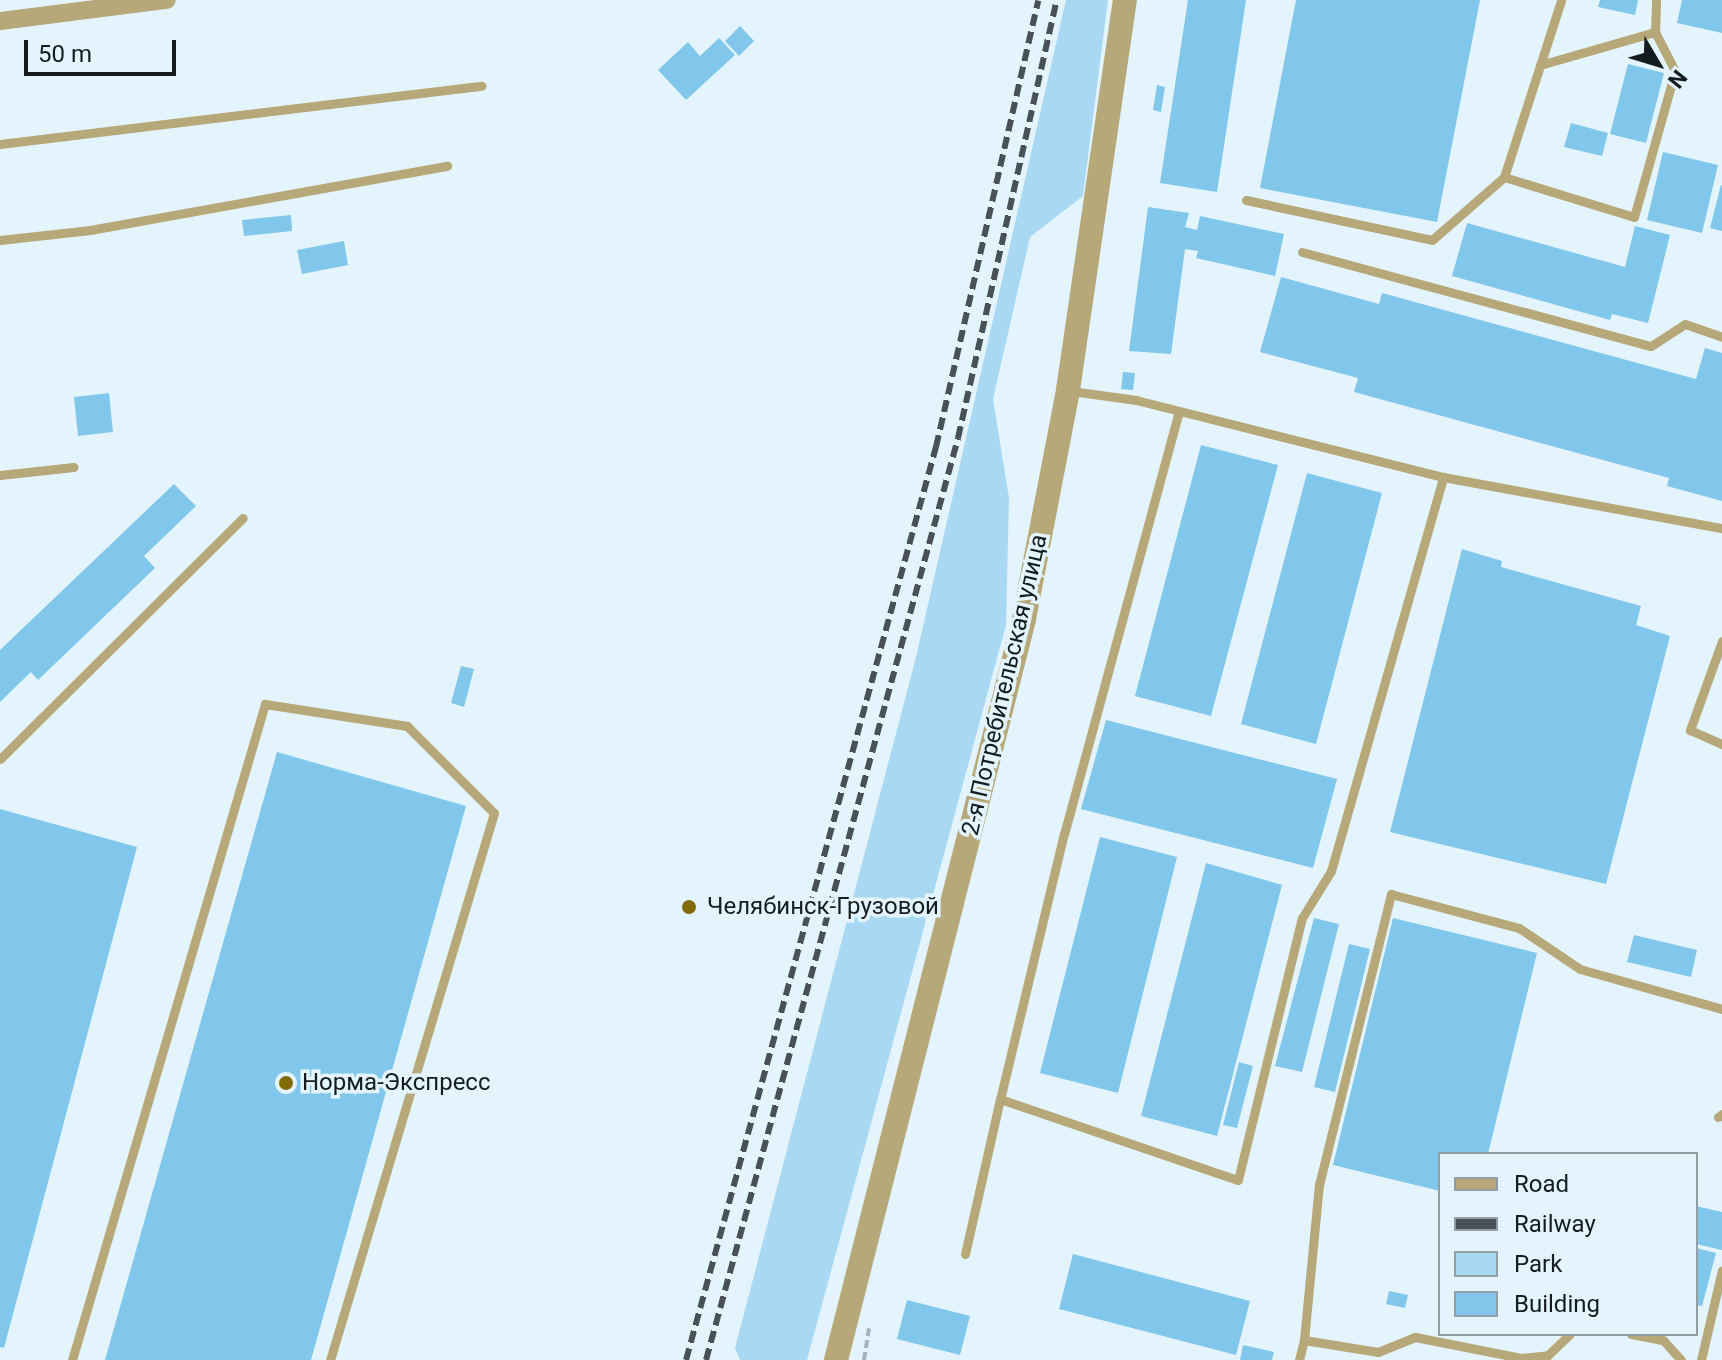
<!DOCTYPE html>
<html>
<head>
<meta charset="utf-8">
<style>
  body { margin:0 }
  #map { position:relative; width:1722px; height:1360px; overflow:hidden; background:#e4f4fd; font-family:Roboto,sans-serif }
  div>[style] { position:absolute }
  .green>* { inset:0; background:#a8d8f2 }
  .building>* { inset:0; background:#81c7eb }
  .path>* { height:4px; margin-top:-2px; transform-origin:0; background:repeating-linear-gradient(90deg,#a4b1b9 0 8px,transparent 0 12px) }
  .service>* { height:9px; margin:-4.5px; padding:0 4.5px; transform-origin:4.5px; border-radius:4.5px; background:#b6a878 }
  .minor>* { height:18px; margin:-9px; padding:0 9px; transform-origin:9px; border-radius:9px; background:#b6a878 }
  .tertiary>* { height:24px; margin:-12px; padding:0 12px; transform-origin:12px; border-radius:12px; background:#b6a878 }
  .rail>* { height:6px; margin-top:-3px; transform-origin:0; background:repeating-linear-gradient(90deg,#485156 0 12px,transparent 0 18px) }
  .dots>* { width:22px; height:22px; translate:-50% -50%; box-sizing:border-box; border:4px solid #e4f4fd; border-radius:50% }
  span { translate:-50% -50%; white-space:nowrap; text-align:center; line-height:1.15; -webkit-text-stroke:7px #e4f4fd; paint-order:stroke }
  .street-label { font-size:24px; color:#141c1f }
  .poi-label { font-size:24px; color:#141c1f }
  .left { translate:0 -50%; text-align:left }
  .legend { position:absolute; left:1438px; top:1152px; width:260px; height:184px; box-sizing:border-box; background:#e4f4fd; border:2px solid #919ea4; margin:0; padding:10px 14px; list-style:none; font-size:24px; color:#141c1f }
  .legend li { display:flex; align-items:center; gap:16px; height:40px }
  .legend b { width:40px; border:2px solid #919ea4 }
  .north { position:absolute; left:1618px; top:24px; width:80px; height:80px; -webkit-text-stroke:6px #e4f4fd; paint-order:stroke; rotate:128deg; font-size:22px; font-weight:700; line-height:32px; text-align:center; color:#141c1f }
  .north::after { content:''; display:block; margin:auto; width:28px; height:36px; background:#141c1f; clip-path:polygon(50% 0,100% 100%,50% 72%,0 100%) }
  .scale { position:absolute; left:24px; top:40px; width:152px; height:36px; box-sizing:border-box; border:4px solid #141c1f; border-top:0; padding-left:10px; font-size:24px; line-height:28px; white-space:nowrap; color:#141c1f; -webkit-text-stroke:6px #e4f4fd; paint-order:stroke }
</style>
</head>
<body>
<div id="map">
  <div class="green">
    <i style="clip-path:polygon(1066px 0,1108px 0,1083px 196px,1030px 237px,993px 399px,1009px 498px,1006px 625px,807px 1360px,740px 1360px,735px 1348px,916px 657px)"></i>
  </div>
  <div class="building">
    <i style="clip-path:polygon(1188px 0,1246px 0,1217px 192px,1160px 183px)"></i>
    <i style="clip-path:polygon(1296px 0,1480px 0,1437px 222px,1260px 188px)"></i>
    <i style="clip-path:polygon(1600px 0,1638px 0,1635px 15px,1598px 7px)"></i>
    <i style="clip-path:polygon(1682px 0,1722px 0,1722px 33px,1677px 23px)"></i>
    <i style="clip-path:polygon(740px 26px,754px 41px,739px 56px,725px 41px)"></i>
    <i style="clip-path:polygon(719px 38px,735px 55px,686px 100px,658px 70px,688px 42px,700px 56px)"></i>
    <i style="clip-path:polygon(1628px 64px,1664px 73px,1646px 143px,1610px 134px)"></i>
    <i style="clip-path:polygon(1157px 85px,1165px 87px,1161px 112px,1153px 110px)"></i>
    <i style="clip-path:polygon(1571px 123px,1608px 133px,1602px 156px,1564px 147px)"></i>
    <i style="clip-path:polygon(1663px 152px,1718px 165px,1702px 233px,1647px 220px)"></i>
    <i style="clip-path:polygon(1721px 185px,1722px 185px,1722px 231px,1710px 228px)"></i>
    <i style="clip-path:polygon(1148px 207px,1189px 213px,1185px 227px,1197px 230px,1200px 216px,1284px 234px,1275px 276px,1196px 258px,1198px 251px,1185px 249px,1171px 354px,1129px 351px)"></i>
    <i style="clip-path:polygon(291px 215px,292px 231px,244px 236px,242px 220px)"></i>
    <i style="clip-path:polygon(1467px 223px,1625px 267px,1635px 226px,1670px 235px,1648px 323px,1612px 314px,1610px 320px,1452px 276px)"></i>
    <i style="clip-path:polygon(344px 241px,348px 265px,302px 274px,297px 250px)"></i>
    <i style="clip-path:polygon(1281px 277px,1379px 304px,1382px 293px,1696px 379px,1705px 348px,1722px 353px,1722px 501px,1667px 486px,1669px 478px,1354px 392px,1358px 378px,1260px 352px)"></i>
    <i style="clip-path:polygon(1123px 372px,1135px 373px,1133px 390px,1121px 389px)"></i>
    <i style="clip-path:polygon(109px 393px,113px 432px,78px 436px,74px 397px)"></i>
    <i style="clip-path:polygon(1201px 445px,1278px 465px,1211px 716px,1135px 696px)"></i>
    <i style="clip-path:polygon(1307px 473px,1382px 493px,1316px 744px,1241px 724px)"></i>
    <i style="clip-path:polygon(174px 484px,196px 506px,144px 556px,155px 568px,38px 680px,31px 672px,0 702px,0 650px)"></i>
    <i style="clip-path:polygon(1462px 549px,1502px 561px,1501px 567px,1641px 606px,1636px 625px,1670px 636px,1606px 884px,1390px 832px)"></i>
    <i style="clip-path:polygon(461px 666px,474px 669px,464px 707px,451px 703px)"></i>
    <i style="clip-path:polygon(1106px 720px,1337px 779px,1313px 868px,1081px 809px)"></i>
    <i style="clip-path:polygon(277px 752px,466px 806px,311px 1360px,105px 1360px)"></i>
    <i style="clip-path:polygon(0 809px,137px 847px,4px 1348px,0 1347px)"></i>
    <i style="clip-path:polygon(1100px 837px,1177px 857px,1118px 1093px,1040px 1073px)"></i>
    <i style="clip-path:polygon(1206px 863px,1282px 885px,1217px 1136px,1141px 1116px)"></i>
    <i style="clip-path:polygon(1314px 918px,1339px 924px,1302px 1072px,1275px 1066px)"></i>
    <i style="clip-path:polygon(1393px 918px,1537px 953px,1488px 1154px,1440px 1154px,1440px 1191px,1333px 1165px)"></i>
    <i style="clip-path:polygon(1634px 935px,1697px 950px,1691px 977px,1627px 962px)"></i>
    <i style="clip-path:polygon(1349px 944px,1370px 949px,1335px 1092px,1314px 1087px)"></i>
    <i style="clip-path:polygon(1239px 1062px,1253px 1066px,1237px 1128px,1223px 1125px)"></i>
    <i style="clip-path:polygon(1696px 1206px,1722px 1212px,1722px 1250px,1696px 1244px)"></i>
    <i style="clip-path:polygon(1696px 1248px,1716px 1253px,1702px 1306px,1696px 1305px)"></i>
    <i style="clip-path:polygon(1073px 1254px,1250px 1301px,1236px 1355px,1059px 1309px)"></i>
    <i style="clip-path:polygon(1389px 1291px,1408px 1295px,1405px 1308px,1386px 1304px)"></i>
    <i style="clip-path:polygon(907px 1300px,970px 1316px,960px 1355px,897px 1339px)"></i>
    <i style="clip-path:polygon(1243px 1345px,1274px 1352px,1272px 1360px,1240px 1360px)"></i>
  </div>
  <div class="path">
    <i style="left:864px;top:1360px;width:32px;rotate:-81deg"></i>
  </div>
  <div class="service">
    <i style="left:1540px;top:65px;width:120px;rotate:-16deg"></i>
    <i style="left:0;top:144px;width:485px;rotate:-6.9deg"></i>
    <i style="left:1504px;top:177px;width:136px;rotate:17.1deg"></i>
    <i style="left:1634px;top:217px;width:152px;rotate:-74.3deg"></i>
    <i style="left:1675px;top:71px;width:44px;rotate:-117.1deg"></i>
    <i style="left:1655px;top:32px;width:32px;rotate:-88deg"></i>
    <i style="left:1246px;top:200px;width:190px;rotate:12.1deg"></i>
    <i style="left:1432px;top:240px;width:96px;rotate:-41.2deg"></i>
    <i style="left:1504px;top:177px;width:186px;rotate:-72.1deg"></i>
    <i style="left:0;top:240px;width:91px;rotate:-6.3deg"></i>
    <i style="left:90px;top:230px;width:363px;rotate:-10.2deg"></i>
    <i style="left:1302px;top:252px;width:361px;rotate:15.1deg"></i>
    <i style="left:1651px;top:346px;width:40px;rotate:-32.9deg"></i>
    <i style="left:1685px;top:324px;width:39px;rotate:19deg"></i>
    <i style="left:1071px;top:391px;width:66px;rotate:7.9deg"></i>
    <i style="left:1136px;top:400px;width:317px;rotate:14.1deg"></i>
    <i style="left:1443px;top:477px;width:284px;rotate:10.4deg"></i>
    <i style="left:1179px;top:411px;width:437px;rotate:105.2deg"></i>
    <i style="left:1064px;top:833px;width:274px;rotate:103.5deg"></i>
    <i style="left:1000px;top:1099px;width:251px;rotate:18.8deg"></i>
    <i style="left:1238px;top:1180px;width:270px;rotate:-76.3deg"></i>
    <i style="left:1302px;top:918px;width:55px;rotate:-58.3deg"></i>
    <i style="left:1331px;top:871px;width:410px;rotate:-74.1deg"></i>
    <i style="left:0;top:475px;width:74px;rotate:-6.2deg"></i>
    <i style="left:1722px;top:641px;width:95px;rotate:109.8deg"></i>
    <i style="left:1690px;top:730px;width:35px;rotate:24deg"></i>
    <i style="left:0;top:759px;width:342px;rotate:-44.8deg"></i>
    <i style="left:1718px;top:1117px;width:5px;rotate:-37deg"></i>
    <i style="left:965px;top:1254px;width:159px;rotate:-77.3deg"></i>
    <i style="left:1631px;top:1334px;width:33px;rotate:11deg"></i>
    <i style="left:1663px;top:1340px;width:27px;rotate:48deg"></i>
    <i style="left:1304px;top:1340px;width:156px;rotate:-84.5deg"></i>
    <i style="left:1319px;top:1185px;width:300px;rotate:-76.1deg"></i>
    <i style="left:1391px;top:894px;width:132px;rotate:14.9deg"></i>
    <i style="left:1519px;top:928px;width:73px;rotate:33.9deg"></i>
    <i style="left:1580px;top:969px;width:148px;rotate:15.7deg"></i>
    <i style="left:72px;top:1360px;width:684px;rotate:-73.61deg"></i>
    <i style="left:265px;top:704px;width:144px;rotate:8.8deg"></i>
    <i style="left:407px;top:726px;width:123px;rotate:45deg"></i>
    <i style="left:494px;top:813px;width:571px;rotate:106.69deg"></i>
    <i style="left:1299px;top:1360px;width:21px;rotate:-76deg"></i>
    <i style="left:1304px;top:1340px;width:75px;rotate:9.2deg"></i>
    <i style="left:1378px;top:1352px;width:40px;rotate:-22deg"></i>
    <i style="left:1415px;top:1337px;width:108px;rotate:11.2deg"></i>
    <i style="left:1521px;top:1358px;width:27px;rotate:-6deg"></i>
    <i style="left:1548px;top:1355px;width:30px;rotate:-44deg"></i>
    <i style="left:1701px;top:1360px;width:92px;rotate:-76.9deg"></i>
  </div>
  <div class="minor">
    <i style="left:0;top:21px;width:168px;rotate:-7.2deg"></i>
  </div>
  <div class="tertiary">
    <i style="left:836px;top:1360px;width:764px;rotate:-75.76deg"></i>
    <i style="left:1024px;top:619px;width:233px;rotate:-79.1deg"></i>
    <i style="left:1068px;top:390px;width:394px;rotate:-81.7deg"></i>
  </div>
  <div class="rail">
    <i style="left:686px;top:1360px;width:947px;rotate:-74.69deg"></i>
    <i style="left:936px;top:447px;width:458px;rotate:-77.1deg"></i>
    <i style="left:706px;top:1360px;width:956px;rotate:-74.71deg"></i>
    <i style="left:958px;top:438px;width:449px;rotate:-77.3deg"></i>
  </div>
  <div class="dots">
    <i style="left:689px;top:907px;background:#826b05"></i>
    <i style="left:286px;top:1083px;background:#826b05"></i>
  </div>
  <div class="street-label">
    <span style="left:1005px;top:685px;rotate:-77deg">2-я Потребительская улица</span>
  </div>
  <div class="poi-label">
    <span class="left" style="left:707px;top:907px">Челябинск-Грузовой</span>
    <span class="left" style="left:302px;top:1083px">Норма-Экспресс</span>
  </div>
  <ul class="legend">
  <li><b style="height:10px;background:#b6a878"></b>Road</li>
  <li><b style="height:10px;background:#485156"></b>Railway</li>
  <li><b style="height:22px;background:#a8d8f2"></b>Park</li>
  <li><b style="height:22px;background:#81c7eb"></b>Building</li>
  </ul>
  <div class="north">N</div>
  <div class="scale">50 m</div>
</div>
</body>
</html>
